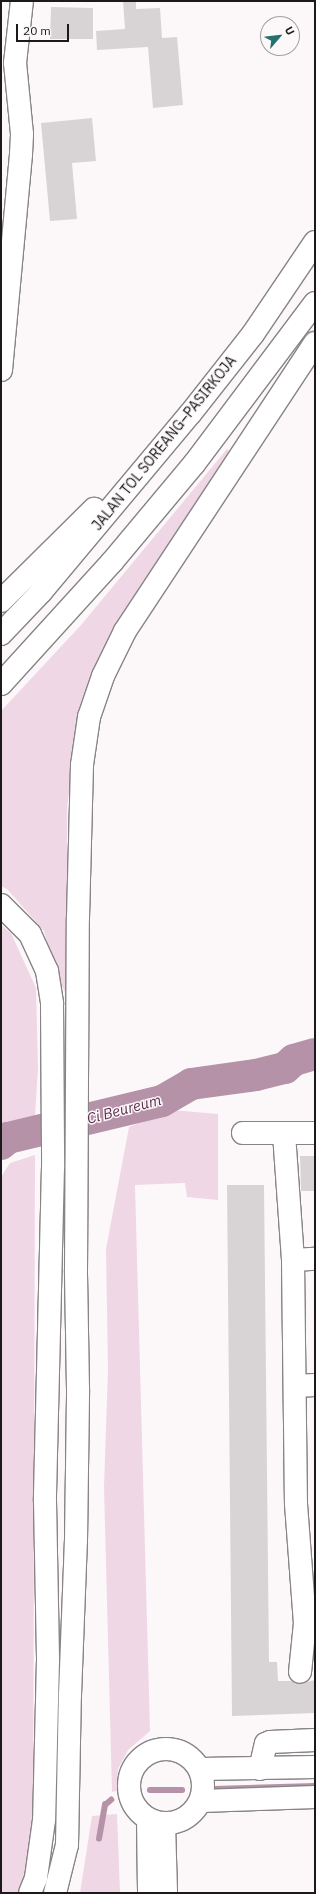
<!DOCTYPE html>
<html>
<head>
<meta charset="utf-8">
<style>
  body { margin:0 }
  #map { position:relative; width:316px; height:1894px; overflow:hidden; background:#fcf8fa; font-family:"IBM Plex Sans",sans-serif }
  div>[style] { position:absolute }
  .green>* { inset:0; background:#f0d7e5 }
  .stream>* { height:5.5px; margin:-2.75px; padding:0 2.75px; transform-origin:2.75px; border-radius:2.75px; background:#b592a7 }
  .river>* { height:32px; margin:-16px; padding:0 16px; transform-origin:16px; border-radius:16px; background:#b592a7 }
  .building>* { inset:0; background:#d8d4d6 }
  .roads { filter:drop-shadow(1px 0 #888486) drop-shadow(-1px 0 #888486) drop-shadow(0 1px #888486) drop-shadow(0 -1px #888486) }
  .minor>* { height:22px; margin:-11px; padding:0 11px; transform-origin:11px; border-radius:11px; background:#fff }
  .minor>.ring { margin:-11px; padding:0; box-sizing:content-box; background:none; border:22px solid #fff; border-radius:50% }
  .highway>* { height:22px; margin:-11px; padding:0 11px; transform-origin:11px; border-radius:11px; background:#fff }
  span { translate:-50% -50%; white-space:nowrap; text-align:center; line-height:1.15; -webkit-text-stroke:3px #fcf8fa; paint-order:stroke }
  .street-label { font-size:14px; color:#1b191a }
  .water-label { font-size:15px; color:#5e2f4e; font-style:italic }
  .frame { position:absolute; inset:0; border:2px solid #1b191a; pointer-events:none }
  .north { position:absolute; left:260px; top:16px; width:40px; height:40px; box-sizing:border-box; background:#fcf8fa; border:1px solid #a29fa0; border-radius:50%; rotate:62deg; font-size:11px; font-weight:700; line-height:16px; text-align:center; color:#1b191a }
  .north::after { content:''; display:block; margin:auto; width:14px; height:18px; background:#26706d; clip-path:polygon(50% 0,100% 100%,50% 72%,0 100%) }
  .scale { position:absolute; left:16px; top:24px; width:53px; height:18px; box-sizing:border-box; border:2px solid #1b191a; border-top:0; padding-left:5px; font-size:12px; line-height:14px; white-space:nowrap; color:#1b191a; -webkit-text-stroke:3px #fcf8fa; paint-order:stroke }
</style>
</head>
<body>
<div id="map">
  <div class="green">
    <i style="clip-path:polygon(227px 449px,234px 456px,202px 499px,116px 624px,79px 720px,67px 808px,67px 913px,73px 988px,65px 992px,58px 979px,44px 931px,7px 889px,1px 886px,1px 711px,81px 625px)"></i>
    <i style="clip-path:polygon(1px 925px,11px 933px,36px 988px,38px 1068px,35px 1116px,8px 1122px,1px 1129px)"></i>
    <i style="clip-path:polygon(172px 1110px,218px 1114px,218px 1200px,187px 1197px,185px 1183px,135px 1185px,150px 1731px,128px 1750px,118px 1769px,117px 1791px,112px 1792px,104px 1487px,108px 1369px,106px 1249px,129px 1127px)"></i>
    <i style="clip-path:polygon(35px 1155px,33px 1845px,20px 1893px,1px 1893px,1px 1177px,10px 1163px)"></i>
    <i style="clip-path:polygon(117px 1814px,120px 1893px,80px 1893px,92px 1816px)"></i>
  </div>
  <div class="stream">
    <i style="left:214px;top:1789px;width:101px;rotate:-1.7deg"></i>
    <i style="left:150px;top:1790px;width:32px"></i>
    <i style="left:99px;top:1839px;width:35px;rotate:-80deg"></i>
    <i style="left:105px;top:1805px;width:8px;rotate:-40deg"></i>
  </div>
  <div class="river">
    <i style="left:1px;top:1144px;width:9px;rotate:-41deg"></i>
    <i style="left:8px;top:1138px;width:158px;rotate:-13.5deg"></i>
    <i style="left:162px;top:1101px;width:34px;rotate:-30deg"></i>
    <i style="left:191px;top:1084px;width:66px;rotate:-7.9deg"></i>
    <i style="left:256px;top:1075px;width:30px;rotate:-14deg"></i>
    <i style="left:285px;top:1068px;width:12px;rotate:-42deg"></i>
    <i style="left:294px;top:1060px;width:22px;rotate:-16deg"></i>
  </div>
  <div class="building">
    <i style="clip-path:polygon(123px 1px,136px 1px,136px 9px,160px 8px,162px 38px,177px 37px,183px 105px,153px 108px,148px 47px,97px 50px,96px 31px,125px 29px)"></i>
    <i style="clip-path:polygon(51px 7px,93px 8px,93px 39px,50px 39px)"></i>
    <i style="clip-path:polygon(92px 118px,96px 161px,72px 163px,77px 219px,50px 221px,41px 123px)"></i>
    <i style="clip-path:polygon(300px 1156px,315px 1156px,315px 1191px,301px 1191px)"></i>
    <i style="clip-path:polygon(227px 1185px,264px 1185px,269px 1662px,277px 1662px,278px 1681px,292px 1681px,299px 1684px,315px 1680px,315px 1713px,232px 1716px)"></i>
  </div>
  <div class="roads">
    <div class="minor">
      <i style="left:1px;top:370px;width:217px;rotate:-84.7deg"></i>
      <i style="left:21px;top:154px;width:20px;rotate:-87deg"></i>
      <i style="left:22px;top:134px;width:71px;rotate:-95.6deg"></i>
      <i style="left:15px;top:63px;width:62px;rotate:-83.6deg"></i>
      <i style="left:243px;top:1133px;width:72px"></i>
      <i style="left:284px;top:1134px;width:126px;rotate:85.9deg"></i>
      <i style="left:293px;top:1260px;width:244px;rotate:89.3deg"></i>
      <i style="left:296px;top:1504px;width:119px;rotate:85.7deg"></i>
      <i style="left:305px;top:1623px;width:49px;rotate:95.8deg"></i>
      <i style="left:293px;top:1260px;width:22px;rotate:-3deg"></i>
      <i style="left:295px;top:1386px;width:20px;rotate:-3deg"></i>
      <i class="ring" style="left:129px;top:1749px;width:52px;height:52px"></i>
      <i style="left:200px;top:1769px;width:115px;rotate:-1deg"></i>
      <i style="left:260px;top:1769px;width:26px;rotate:-77deg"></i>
      <i style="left:266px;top:1744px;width:4px;rotate:-27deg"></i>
      <i style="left:270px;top:1742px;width:45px;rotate:-2.5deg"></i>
      <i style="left:201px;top:1801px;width:114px;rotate:-2deg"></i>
      <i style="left:148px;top:1819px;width:74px;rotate:89.2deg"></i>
      <i style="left:164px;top:1824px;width:69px;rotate:88.3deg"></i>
    </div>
    <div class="highway">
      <i style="left:1px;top:601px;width:131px;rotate:-44.7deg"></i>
      <i style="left:1px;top:634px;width:58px;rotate:-46.4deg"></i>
      <i style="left:41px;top:592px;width:232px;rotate:-50.1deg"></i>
      <i style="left:190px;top:414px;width:102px;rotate:-51.8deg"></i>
      <i style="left:253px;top:334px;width:111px;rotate:-56deg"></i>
      <i style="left:1px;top:684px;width:165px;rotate:-47.7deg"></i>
      <i style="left:112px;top:562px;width:128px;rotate:-50.1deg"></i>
      <i style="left:194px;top:464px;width:201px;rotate:-53.1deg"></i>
      <i style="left:1px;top:905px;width:41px;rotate:45deg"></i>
      <i style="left:30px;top:934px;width:41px;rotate:65.3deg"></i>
      <i style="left:47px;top:971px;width:33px;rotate:81deg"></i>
      <i style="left:52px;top:1004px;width:163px;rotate:89.6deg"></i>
      <i style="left:53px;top:1167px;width:334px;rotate:91.4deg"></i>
      <i style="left:45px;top:1501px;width:159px;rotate:88.9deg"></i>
      <i style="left:48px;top:1660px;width:160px;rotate:91.4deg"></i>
      <i style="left:44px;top:1820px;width:59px;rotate:97.9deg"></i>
      <i style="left:36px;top:1878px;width:16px;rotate:112deg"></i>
      <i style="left:55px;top:1893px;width:49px;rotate:-76deg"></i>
      <i style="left:67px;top:1845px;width:150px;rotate:-88.9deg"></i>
      <i style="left:70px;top:1695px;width:155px;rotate:-87.8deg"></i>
      <i style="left:76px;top:1540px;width:151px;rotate:-89.2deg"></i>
      <i style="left:78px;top:1389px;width:119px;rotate:-91deg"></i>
      <i style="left:76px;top:1270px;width:352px;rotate:-89.7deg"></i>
      <i style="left:78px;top:918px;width:153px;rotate:-88.5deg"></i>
      <i style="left:82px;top:765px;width:49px;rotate:-81.7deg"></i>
      <i style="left:89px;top:717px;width:43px;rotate:-71.1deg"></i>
      <i style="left:103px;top:676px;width:50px;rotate:-63.9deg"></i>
      <i style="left:125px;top:631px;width:345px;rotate:-56.6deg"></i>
    </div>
  </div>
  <div class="street-label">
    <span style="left:164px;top:443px;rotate:-51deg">JALAN TOL SOREANG–PASIRKOJA</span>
  </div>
  <div class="water-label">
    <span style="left:124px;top:1109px;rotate:-15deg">Ci Beureum</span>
  </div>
  <div class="frame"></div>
  <div class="north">U</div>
  <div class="scale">20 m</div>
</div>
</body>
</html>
